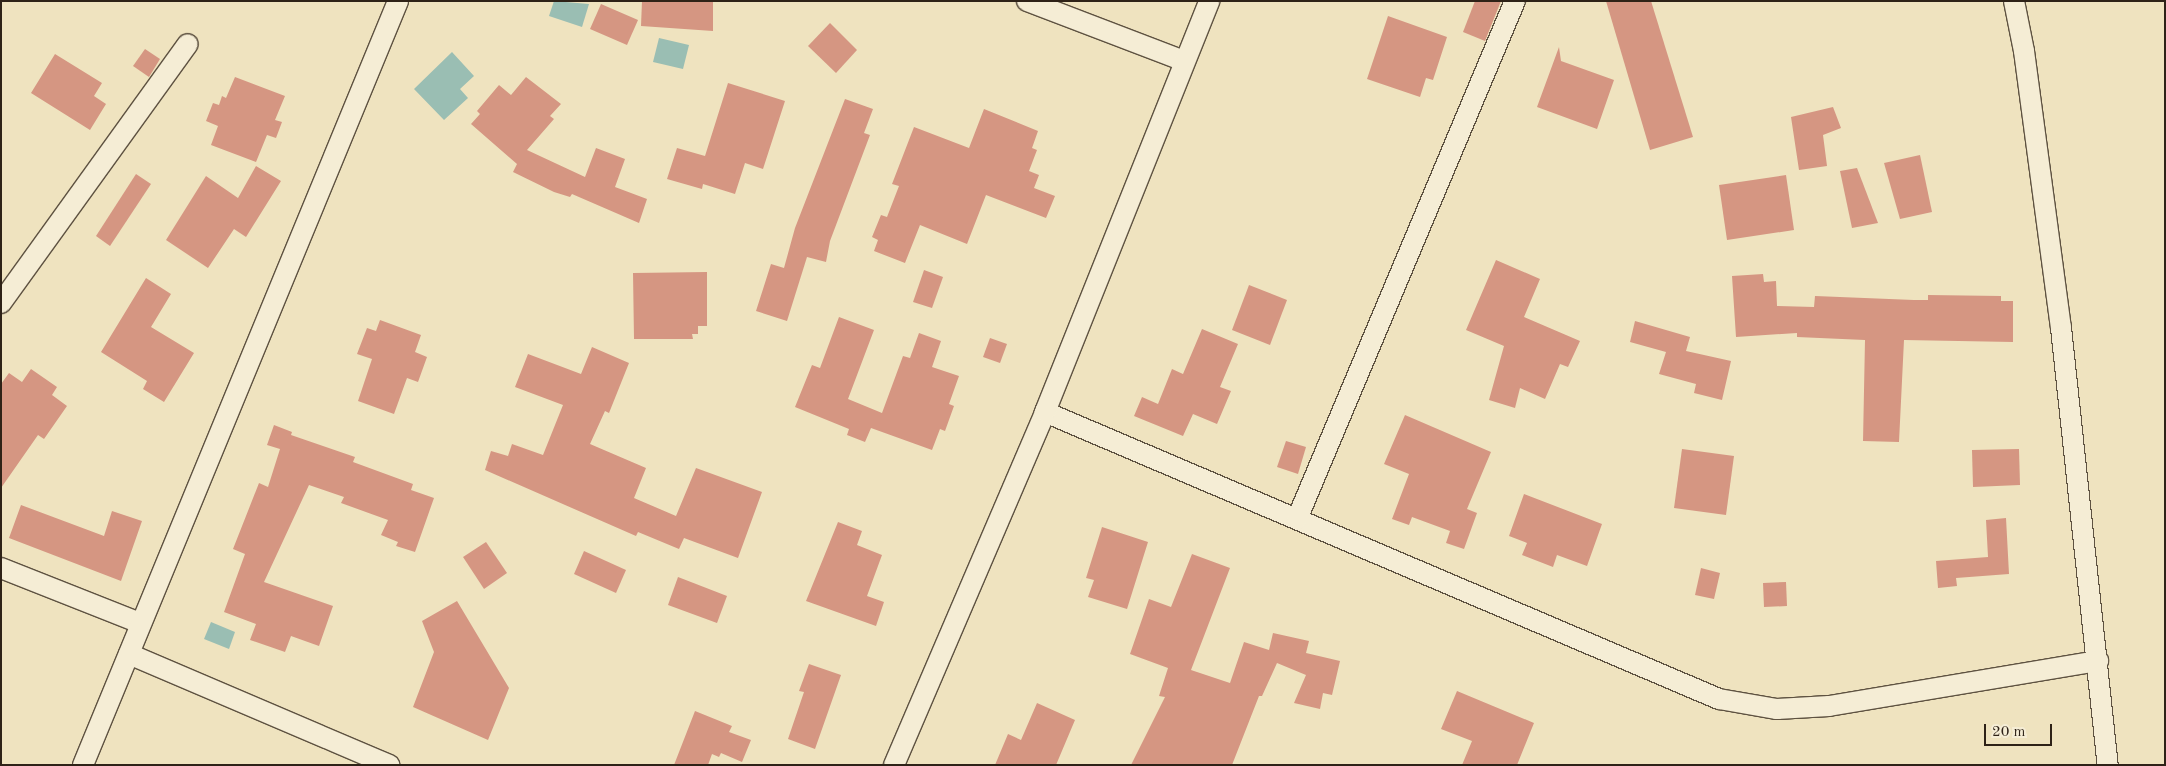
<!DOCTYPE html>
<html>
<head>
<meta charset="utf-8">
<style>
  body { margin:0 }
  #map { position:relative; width:2166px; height:766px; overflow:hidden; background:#efe3bf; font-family:"Old Standard TT",serif }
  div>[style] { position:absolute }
  .water>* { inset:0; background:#9abeb3 }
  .building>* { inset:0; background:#d59682 }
  .roads { filter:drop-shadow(1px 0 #5e5241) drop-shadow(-1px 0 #5e5241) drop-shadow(0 1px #5e5241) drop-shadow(0 -1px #5e5241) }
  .street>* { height:20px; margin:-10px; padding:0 10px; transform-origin:10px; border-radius:10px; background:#f5edd5 }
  span { translate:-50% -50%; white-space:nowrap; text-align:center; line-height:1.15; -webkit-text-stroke:4.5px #f5edd5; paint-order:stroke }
  .frame { position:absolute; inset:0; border:2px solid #2e2217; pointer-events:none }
  .scale { position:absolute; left:1984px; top:724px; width:68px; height:22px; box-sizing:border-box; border:2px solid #2e2217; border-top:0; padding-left:6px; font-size:15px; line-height:18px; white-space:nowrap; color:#2e2217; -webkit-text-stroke:4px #f5edd5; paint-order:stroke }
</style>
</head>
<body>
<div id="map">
  <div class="water">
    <i style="clip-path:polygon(554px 1px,589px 4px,582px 27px,549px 16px)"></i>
    <i style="clip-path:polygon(659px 38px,689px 45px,683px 69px,653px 62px)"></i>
    <i style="clip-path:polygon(452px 52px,474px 76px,460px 89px,468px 98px,444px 120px,414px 89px)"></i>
    <i style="clip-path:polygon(211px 622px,235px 632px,229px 649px,204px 639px)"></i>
  </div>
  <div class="building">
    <i style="clip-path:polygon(642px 1px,713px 1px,713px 31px,641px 26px)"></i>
    <i style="clip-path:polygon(1475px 1px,1501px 1px,1485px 41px,1463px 32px)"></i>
    <i style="clip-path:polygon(1606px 1px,1651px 1px,1693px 137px,1650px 150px)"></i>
    <i style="clip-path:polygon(601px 4px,638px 20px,627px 45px,590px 29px)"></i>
    <i style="clip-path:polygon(1388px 16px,1447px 37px,1433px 80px,1426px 78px,1420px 97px,1367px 79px)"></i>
    <i style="clip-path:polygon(830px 23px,857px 50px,836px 73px,808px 46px)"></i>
    <i style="clip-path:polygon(1559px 47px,1561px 61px,1614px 80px,1597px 129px,1537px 107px)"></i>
    <i style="clip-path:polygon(145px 49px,160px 59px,149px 77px,133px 66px)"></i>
    <i style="clip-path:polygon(55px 54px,102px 83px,94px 96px,106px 104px,90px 130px,31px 93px)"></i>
    <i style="clip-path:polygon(235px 77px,285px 96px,275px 120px,282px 122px,276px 138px,267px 135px,256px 162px,211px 145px,218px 126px,206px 121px,213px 103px,219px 105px,222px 96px,226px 98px)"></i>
    <i style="clip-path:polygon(526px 77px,561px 104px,550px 116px,554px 119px,527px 150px,585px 177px,596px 148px,625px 159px,615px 187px,647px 199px,639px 223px,572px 194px,570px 197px,554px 192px,513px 172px,517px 164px,471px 124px,480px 114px,477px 111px,499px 85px,511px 95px)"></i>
    <i style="clip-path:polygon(728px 83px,785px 101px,763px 169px,745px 163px,735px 194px,703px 184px,702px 189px,667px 179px,677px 148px,705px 156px)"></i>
    <i style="clip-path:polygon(845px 99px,873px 109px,864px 133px,870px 135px,830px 241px,826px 262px,807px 257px,787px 321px,756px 311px,771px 264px,784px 268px,795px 228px)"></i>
    <i style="clip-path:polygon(1833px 107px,1841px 128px,1823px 135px,1827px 166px,1799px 170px,1791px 117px)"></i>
    <i style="clip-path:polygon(984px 109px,1038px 131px,1032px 148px,1037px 150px,1029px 171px,1039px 175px,1034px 188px,1055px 196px,1046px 218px,986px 195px,967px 244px,920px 225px,905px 263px,874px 251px,878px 240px,872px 237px,881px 215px,887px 217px,899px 186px,892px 184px,914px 127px,969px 148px)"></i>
    <i style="clip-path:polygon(1920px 155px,1932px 212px,1900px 219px,1884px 163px)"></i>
    <i style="clip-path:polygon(256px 166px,281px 181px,246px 237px,234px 229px,208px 268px,166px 240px,206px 176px,238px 198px)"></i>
    <i style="clip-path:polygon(1857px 168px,1878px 223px,1852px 228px,1840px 171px)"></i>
    <i style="clip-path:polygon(136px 174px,151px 184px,110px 246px,96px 236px)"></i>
    <i style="clip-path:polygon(1786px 175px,1794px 230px,1727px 240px,1719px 185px)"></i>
    <i style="clip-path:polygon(1496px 260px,1540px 279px,1524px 317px,1580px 341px,1568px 367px,1560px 364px,1545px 399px,1520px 388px,1515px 408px,1489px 400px,1504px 346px,1466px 330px)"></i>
    <i style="clip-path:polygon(924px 270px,943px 277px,932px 308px,913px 302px)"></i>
    <i style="clip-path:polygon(707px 272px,707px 326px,698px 326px,698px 334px,692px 334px,693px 339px,634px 339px,633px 273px)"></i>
    <i style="clip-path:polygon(1763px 274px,1764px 282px,1776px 281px,1777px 306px,1814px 307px,1815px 296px,1914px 300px,1928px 300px,1928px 295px,2001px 296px,2001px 301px,2013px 301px,2013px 342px,1904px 340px,1899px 442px,1863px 441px,1865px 340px,1797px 337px,1797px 333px,1736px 337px,1732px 276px)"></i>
    <i style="clip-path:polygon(146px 278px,171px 294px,151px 327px,194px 353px,164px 402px,143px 389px,147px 381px,101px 352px)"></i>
    <i style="clip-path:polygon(1249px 285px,1287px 300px,1270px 345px,1232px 330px)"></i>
    <i style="clip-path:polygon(839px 317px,874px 330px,848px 399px,882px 413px,903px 356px,910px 358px,919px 333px,941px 341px,932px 367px,959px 376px,949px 404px,954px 406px,945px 431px,940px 429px,932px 450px,871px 428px,865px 442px,847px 435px,849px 429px,795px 407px,812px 365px,820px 368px)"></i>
    <i style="clip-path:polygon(380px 320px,421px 335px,415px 352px,427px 357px,418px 382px,407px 378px,394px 414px,358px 401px,372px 359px,357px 354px,367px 328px,376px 331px)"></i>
    <i style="clip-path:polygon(1635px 321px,1690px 337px,1686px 351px,1731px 361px,1722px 400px,1694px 393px,1696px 384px,1659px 374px,1666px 352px,1630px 342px)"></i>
    <i style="clip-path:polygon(1202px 329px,1238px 344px,1220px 387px,1231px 391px,1217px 424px,1193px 414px,1183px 436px,1134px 416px,1142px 397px,1158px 404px,1172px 369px,1183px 374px)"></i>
    <i style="clip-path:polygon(990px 338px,1007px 344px,1000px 363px,983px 357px)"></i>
    <i style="clip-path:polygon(592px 347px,629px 363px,609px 413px,605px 411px,590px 444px,646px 468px,634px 498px,676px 516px,696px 468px,762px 492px,738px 558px,684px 538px,679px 549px,638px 532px,636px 536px,485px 470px,491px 451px,508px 456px,512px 444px,543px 455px,563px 405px,515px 387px,528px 354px,581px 374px)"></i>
    <i style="clip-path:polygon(31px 369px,57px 387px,52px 395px,67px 406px,44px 439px,38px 435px,1px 488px,1px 384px,9px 373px,22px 382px)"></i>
    <i style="clip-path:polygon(1405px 415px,1491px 452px,1467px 509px,1477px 513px,1464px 549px,1446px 543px,1450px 531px,1412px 517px,1409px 525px,1392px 519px,1409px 474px,1384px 464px)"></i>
    <i style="clip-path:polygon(274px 425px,292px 432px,291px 435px,355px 457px,353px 462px,413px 484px,411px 490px,434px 498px,415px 552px,396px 546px,398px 542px,381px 535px,388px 520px,341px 503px,344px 497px,309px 485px,264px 582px,333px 606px,319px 646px,291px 636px,285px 652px,250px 640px,256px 624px,224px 612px,245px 554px,233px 549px,259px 483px,268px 487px,280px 449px,267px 445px)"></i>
    <i style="clip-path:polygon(1286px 441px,1306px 447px,1298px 474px,1277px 467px)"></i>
    <i style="clip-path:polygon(1682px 449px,1734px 456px,1726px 515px,1674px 508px)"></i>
    <i style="clip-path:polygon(2019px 449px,2020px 485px,1973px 487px,1972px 450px)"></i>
    <i style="clip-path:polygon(1524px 494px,1602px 524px,1587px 566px,1557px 555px,1553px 567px,1522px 555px,1527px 543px,1509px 536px)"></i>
    <i style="clip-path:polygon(21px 505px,104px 536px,112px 511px,142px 521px,121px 581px,9px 538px)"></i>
    <i style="clip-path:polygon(2006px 518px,2009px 574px,1956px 578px,1957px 586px,1938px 588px,1936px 561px,1988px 557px,1986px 520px)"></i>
    <i style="clip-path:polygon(838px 522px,862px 531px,857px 545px,882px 555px,867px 596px,884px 602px,876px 626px,806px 601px)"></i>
    <i style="clip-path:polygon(1102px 527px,1148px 542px,1127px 609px,1088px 597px,1094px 580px,1086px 578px)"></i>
    <i style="clip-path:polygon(486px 542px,507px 573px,484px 589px,463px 557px)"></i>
    <i style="clip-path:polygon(584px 551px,626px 570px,616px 593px,574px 574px)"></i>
    <i style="clip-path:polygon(1192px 554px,1230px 568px,1191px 670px,1230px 683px,1244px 642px,1269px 650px,1273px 633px,1309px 641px,1306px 653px,1340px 661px,1332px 695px,1323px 693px,1320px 709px,1294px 703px,1306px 675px,1277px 663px,1262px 696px,1259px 696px,1232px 765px,1131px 765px,1165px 697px,1159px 696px,1168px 668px,1130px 654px,1149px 599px,1171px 607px)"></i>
    <i style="clip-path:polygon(1701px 568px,1720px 573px,1714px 599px,1695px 595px)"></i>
    <i style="clip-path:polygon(678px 577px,727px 596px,717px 623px,668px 605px)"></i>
    <i style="clip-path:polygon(1786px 582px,1787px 606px,1764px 607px,1763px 583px)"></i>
    <i style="clip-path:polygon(457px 601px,509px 688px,488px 740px,413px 707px,434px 652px,422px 621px)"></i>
    <i style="clip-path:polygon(809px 664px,841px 675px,815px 749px,788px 739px,804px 692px,799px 691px)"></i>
    <i style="clip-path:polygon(1457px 691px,1534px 723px,1517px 765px,1462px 765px,1472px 741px,1441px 729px)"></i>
    <i style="clip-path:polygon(1037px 703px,1075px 720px,1056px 765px,995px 765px,1008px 734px,1021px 740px)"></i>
    <i style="clip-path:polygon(695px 711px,732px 726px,729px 732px,751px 740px,742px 762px,721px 753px,719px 757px,712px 754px,708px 765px,674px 765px)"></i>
  </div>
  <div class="roads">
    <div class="street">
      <i style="left:1027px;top:1px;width:168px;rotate:20.9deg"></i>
      <i style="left:2014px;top:1px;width:51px;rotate:78.7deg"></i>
      <i style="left:2024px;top:51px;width:279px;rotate:82.4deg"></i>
      <i style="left:2061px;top:328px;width:440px;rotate:83.9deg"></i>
      <i style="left:1px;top:303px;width:319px;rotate:-54.2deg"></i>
      <i style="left:1045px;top:412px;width:733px;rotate:23.07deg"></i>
      <i style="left:1719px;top:699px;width:59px;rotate:9.8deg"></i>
      <i style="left:1777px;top:709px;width:52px;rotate:-3.3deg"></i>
      <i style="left:1829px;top:706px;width:273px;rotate:-9.5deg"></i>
      <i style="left:1297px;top:519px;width:562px;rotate:-67.18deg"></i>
      <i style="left:1px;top:568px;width:149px;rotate:21.6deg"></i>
      <i style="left:129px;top:654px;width:283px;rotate:23.1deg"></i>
      <i style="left:83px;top:765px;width:826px;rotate:-67.59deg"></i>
      <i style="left:894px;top:765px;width:384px;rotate:-66.8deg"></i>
      <i style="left:1045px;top:412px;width:443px;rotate:-68.2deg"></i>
    </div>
  </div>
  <div class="frame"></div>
  <div class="scale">20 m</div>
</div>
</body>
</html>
